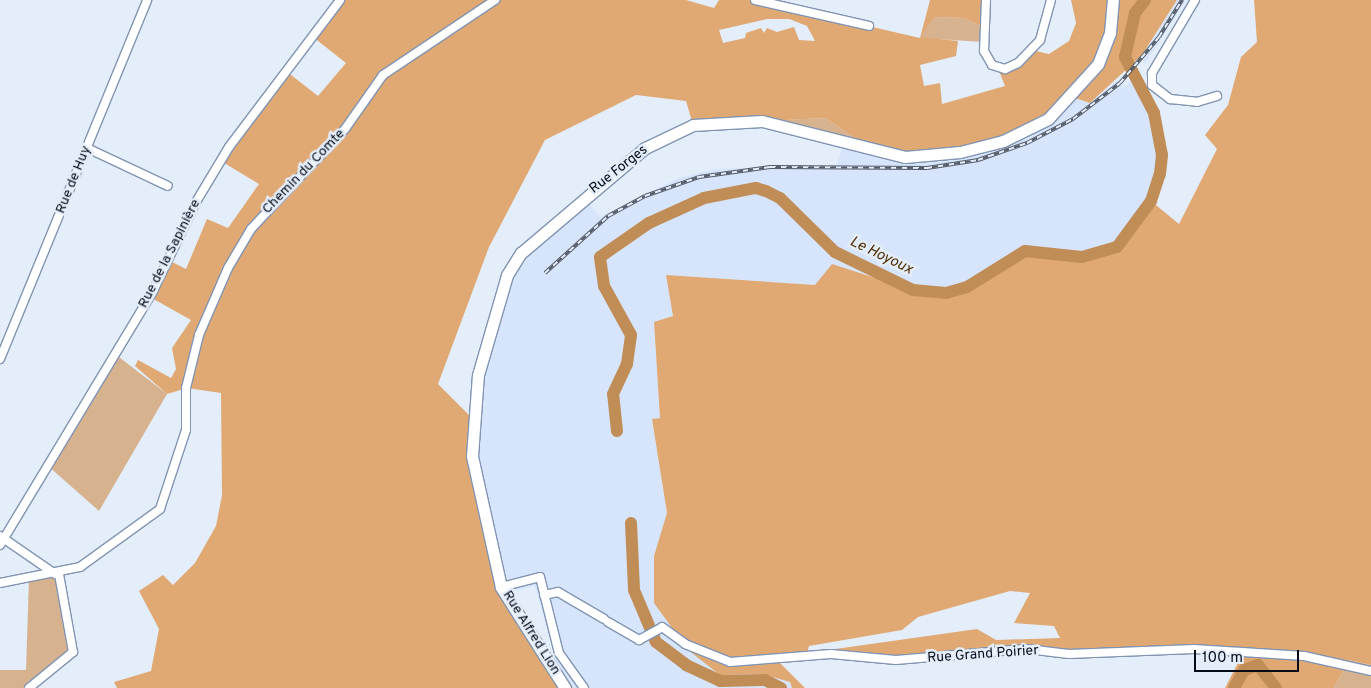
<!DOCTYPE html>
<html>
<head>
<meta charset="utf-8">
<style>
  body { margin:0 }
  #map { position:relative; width:1371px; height:688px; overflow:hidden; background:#e4edfa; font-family:Overpass,sans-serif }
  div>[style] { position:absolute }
  .built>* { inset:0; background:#d6e5fc }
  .green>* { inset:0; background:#d7b28f }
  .forest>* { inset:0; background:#e0a973 }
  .river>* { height:12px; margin:-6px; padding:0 6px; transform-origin:6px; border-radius:6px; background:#c18d57 }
  .roads { filter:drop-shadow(1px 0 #8194b2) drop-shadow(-1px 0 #8194b2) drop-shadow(0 1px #8194b2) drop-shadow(0 -1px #8194b2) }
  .street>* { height:8px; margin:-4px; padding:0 4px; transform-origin:4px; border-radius:4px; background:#fff }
  .secondary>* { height:11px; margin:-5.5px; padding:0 5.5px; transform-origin:5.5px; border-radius:5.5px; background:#fff }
  .rail>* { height:4px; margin-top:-2px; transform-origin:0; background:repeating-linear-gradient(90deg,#e4edfa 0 5.5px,#545b67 0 11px); box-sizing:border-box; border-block:1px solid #545b67 }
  span { translate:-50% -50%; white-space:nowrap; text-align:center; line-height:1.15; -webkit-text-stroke:5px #e4edfa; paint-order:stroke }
  .street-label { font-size:14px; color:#060c17 }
  .water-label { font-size:15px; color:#512e01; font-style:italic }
  .scale { position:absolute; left:1194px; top:650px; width:105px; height:22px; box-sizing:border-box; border:2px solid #060c17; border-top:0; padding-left:6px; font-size:15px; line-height:18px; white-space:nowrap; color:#060c17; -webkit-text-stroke:4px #e4edfa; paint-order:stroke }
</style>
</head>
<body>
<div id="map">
  <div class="built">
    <i style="clip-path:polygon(1177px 0,1186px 0,1145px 64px,1142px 55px)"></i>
    <i style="clip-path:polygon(1134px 79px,1154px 113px,1162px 155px,1160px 174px,1139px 222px,1117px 247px,1101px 253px,1082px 257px,1025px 251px,967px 287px,946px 293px,913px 290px,833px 264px,815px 285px,667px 276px,673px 316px,654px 323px,660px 418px,652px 419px,667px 513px,720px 675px,762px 674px,790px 682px,793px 688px,573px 688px,555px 658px,535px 586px,518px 590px,501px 587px,495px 569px,472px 418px,507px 275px,584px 197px,600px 217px,679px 178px,716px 169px,837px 165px,844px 142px,1072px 97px,1090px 103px,1118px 80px,1122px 88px)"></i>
  </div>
  <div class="green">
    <i style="clip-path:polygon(935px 17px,963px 18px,984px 27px,984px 42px,920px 38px)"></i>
    <i style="clip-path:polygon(825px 118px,856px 139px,762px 121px)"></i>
    <i style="clip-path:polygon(115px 354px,167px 394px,99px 511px,47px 465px)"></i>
    <i style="clip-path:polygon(59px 574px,73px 652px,29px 688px,0 688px,0 670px,26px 670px,29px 578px)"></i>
    <i style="clip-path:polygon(1349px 660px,1371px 665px,1371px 688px,1334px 688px)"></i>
  </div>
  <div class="forest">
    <i style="clip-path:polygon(evenodd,340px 0,686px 0,714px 8px,719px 0,755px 0,920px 38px,930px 0,986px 0,984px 27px,963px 18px,935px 17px,921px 37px,958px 41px,956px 56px,920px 65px,924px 86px,940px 83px,942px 104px,1005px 86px,998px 68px,1005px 69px,1031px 50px,1049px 54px,1069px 41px,1076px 23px,1071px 0,1177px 0,1142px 55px,1090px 103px,1072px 97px,1026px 131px,918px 157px,856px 145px,856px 139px,825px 118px,693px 125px,686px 101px,636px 95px,545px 140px,489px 247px,438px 384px,472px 418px,472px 456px,501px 587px,573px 688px,117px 688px,114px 682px,151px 671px,159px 629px,139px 591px,163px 575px,173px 585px,195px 563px,216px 526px,222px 495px,221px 393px,187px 388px,167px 394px,135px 366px,138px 360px,171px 378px,176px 369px,172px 348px,191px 320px,150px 297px,168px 260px,186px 269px,207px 219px,228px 228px,259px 184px,221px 161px,286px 71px,318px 96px,346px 63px,313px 37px,340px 0,767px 19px,789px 19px,807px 26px,815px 41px,799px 40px,794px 27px,777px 32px,767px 28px,764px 33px,761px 28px,746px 33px,745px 38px,723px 43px,719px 30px,767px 19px)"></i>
    <i style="clip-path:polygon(evenodd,1254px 0,1371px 0,1371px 665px,1349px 660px,1334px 688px,1225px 688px,1244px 651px,1027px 649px,931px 659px,831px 654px,776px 659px,805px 688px,792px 688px,790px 682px,762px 674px,720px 675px,688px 650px,654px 603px,654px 556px,667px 513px,652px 419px,660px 418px,654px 322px,673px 316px,666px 275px,815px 285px,832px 264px,913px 290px,946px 293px,967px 287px,1025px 251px,1082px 257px,1116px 247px,1151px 201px,1179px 224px,1217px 149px,1205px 135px,1228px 105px,1241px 57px,1257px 42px,1254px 0,1010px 591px,1030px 593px,1014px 623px,1054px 626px,1060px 638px,996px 640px,977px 629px,807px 653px,809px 646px,902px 630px,918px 617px,1010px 591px)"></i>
  </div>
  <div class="river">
    <i style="left:617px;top:431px;width:37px;rotate:-96deg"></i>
    <i style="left:613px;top:394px;width:33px;rotate:-65deg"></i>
    <i style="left:627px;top:364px;width:29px;rotate:-82deg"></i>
    <i style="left:631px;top:335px;width:56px;rotate:-118.9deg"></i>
    <i style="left:604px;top:286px;width:29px;rotate:-98deg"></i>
    <i style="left:600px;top:257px;width:60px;rotate:-34.8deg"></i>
    <i style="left:649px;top:223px;width:60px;rotate:-24.4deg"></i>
    <i style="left:704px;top:198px;width:53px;rotate:-10.9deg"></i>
    <i style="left:756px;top:188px;width:10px;rotate:17deg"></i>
    <i style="left:766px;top:191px;width:16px;rotate:27deg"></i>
    <i style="left:780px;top:198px;width:77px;rotate:44.5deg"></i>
    <i style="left:835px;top:252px;width:87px;rotate:26deg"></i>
    <i style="left:913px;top:290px;width:33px;rotate:5deg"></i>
    <i style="left:946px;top:293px;width:22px;rotate:-16deg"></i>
    <i style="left:967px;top:287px;width:68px;rotate:-31.8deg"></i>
    <i style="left:1025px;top:251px;width:57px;rotate:6deg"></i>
    <i style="left:1082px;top:257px;width:36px;rotate:-16deg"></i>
    <i style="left:1117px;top:247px;width:57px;rotate:-53.5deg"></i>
    <i style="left:1151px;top:201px;width:28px;rotate:-72deg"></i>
    <i style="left:1160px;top:174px;width:19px;rotate:-84deg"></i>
    <i style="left:1162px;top:155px;width:43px;rotate:-100.8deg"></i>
    <i style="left:1154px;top:113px;width:63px;rotate:-117.4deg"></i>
    <i style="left:1125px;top:57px;width:45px;rotate:-77.2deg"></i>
    <i style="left:1135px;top:13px;width:16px;rotate:-52deg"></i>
    <i style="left:631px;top:523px;width:67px;rotate:87.4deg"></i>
    <i style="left:634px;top:590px;width:56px;rotate:67.1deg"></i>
    <i style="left:656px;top:642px;width:38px;rotate:37deg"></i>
    <i style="left:686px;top:665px;width:38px;rotate:25deg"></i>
    <i style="left:720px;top:681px;width:45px;rotate:-1.3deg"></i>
    <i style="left:765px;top:680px;width:18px;rotate:27deg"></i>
    <i style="left:1234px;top:688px;width:21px;rotate:-61deg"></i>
    <i style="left:1244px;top:670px;width:15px;rotate:-20deg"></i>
    <i style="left:1258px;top:665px;width:29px;rotate:52deg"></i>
  </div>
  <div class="roads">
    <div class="street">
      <i style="left:755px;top:0;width:117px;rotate:12.8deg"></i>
      <i style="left:986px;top:0;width:51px;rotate:92.2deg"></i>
      <i style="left:984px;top:51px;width:16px;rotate:60deg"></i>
      <i style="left:992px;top:65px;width:14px;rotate:17deg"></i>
      <i style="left:1005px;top:69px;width:14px;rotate:-25deg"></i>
      <i style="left:1018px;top:63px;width:32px;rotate:-46deg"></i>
      <i style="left:1040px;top:40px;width:41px;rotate:-74.6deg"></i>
      <i style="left:1195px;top:0;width:85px;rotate:120.5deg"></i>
      <i style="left:1152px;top:73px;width:12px;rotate:90deg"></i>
      <i style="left:1152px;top:85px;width:23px;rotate:38deg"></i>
      <i style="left:1170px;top:99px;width:27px;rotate:6deg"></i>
      <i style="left:1197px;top:102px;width:21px;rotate:-17deg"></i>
      <i style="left:87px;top:148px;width:89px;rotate:25.1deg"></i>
      <i style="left:0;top:359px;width:388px;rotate:-67.7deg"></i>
      <i style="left:0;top:536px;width:67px;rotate:34.6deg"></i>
      <i style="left:0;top:545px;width:297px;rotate:-58.9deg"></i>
      <i style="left:153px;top:291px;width:99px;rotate:-64.2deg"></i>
      <i style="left:196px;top:202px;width:64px;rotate:-59deg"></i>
      <i style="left:229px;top:147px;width:184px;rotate:-52.9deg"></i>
      <i style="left:0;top:583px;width:82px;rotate:-11.3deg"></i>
      <i style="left:80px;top:567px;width:99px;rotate:-35.9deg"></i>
      <i style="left:160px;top:509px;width:83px;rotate:-71.8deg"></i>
      <i style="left:186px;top:430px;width:42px;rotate:-90deg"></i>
      <i style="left:186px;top:388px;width:55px;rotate:-76.2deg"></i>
      <i style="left:199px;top:335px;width:73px;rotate:-66.6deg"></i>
      <i style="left:228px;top:268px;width:45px;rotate:-59.5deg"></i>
      <i style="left:251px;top:229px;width:137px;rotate:-46.8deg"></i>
      <i style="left:345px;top:129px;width:66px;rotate:-54.9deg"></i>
      <i style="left:383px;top:75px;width:135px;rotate:-33.8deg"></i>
      <i style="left:501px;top:587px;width:40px;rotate:-14.4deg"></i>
      <i style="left:540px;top:577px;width:78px;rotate:76deg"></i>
      <i style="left:559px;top:653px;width:43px;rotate:54.5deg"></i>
      <i style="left:544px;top:595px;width:14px;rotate:-12deg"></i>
      <i style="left:558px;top:592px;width:53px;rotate:30.4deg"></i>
      <i style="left:608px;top:622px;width:36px;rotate:30deg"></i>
      <i style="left:639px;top:640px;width:26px;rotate:-29deg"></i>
      <i style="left:662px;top:627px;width:29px;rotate:36deg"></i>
      <i style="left:685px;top:644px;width:48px;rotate:21.8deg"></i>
      <i style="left:730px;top:662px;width:101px;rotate:-4.5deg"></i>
      <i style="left:831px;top:654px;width:65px;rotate:5.3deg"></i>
      <i style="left:896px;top:660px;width:131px;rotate:-4.8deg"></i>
      <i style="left:1027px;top:649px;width:42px;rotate:6.8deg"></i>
      <i style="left:1069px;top:654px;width:125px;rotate:-2.3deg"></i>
      <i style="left:1194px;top:649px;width:110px;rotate:3.6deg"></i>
      <i style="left:1304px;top:656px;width:69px;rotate:12.6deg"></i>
      <i style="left:29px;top:688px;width:57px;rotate:-39.3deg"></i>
      <i style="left:73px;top:652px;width:79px;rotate:-100.2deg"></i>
    </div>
    <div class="secondary">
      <i style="left:565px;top:688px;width:120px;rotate:-122.4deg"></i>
      <i style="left:501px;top:587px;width:134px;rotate:-102.5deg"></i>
      <i style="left:472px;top:456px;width:81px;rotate:-85.8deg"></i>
      <i style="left:478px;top:375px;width:104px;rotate:-73.8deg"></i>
      <i style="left:507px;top:275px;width:26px;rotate:-58deg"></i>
      <i style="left:521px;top:253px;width:162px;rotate:-40.3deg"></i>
      <i style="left:645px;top:148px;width:53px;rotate:-25.6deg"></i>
      <i style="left:693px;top:125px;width:69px;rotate:-3.3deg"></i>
      <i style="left:762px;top:121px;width:147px;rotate:14.1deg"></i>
      <i style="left:905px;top:157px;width:55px;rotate:-5.2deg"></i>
      <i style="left:960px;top:152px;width:44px;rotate:-14.3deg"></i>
      <i style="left:1003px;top:141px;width:50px;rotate:-26.1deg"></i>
      <i style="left:1048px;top:119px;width:74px;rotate:-47.7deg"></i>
      <i style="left:1098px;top:64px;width:33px;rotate:-69deg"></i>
      <i style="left:1110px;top:33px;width:33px;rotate:-85deg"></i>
    </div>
  </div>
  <div class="rail">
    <i style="left:545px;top:273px;width:85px;rotate:-42.1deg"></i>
    <i style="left:608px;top:216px;width:42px;rotate:-28.4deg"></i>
    <i style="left:645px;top:196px;width:57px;rotate:-19.4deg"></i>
    <i style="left:699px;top:177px;width:72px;rotate:-8deg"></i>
    <i style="left:770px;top:167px;width:157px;rotate:0.4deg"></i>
    <i style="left:927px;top:168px;width:52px;rotate:-8.9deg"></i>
    <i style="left:978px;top:160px;width:52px;rotate:-19.1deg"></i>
    <i style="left:1027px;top:143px;width:52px;rotate:-27.6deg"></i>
    <i style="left:1073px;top:119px;width:59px;rotate:-37.5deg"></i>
    <i style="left:1120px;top:83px;width:60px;rotate:-49.7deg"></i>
    <i style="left:1159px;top:37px;width:44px;rotate:-58.1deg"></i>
  </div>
  <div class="street-label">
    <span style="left:619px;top:170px;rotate:-38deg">Rue Forges</span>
    <span style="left:304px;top:172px;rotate:-46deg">Chemin du Comte</span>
    <span style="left:74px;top:180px;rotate:-68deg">Rue de Huy</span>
    <span style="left:170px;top:254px;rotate:-63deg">Rue de la Sapinière</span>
    <span style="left:531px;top:633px;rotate:58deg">Rue Alfred Lion</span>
    <span style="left:983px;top:655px;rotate:-4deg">Rue Grand Poirier</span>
  </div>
  <div class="water-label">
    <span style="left:881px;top:256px;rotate:26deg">Le Hoyoux</span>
  </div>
  <div class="scale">100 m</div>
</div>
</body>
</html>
